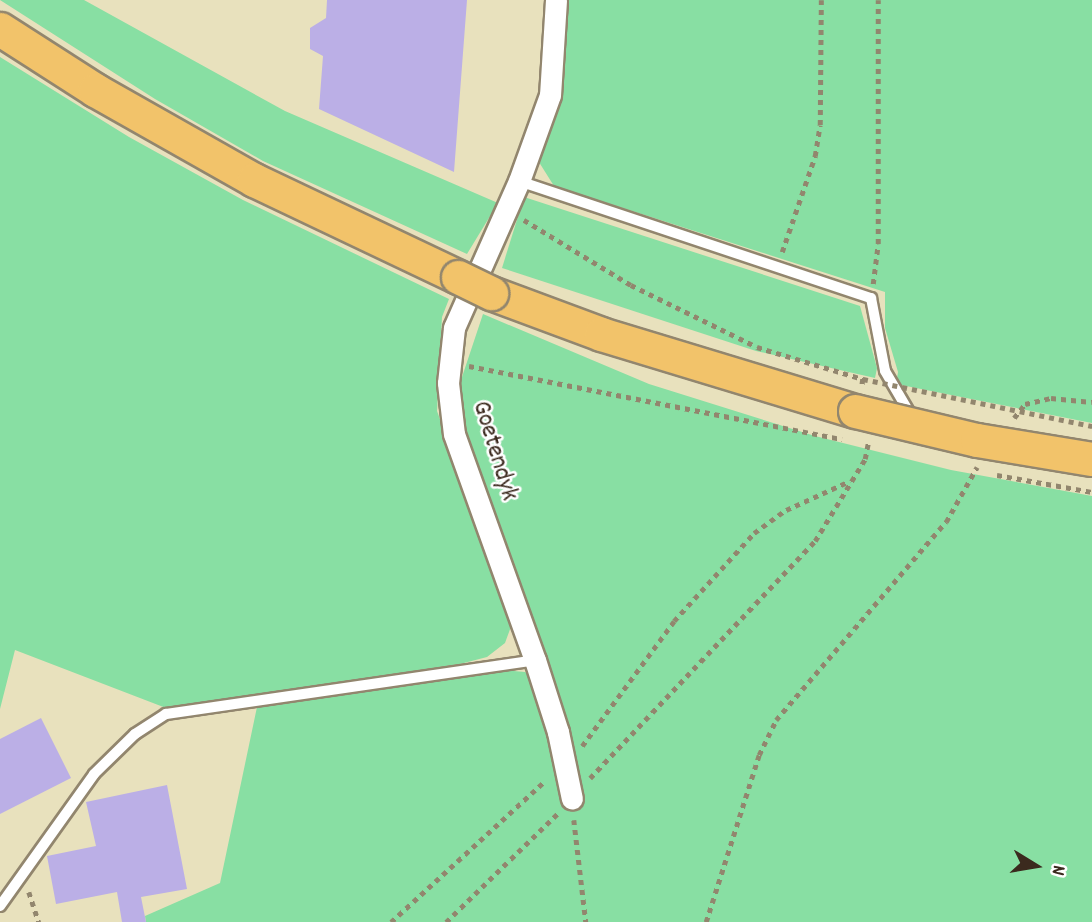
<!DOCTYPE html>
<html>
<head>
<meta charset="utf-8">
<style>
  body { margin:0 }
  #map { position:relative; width:1092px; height:922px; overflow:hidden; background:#e8e1bd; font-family:Dekko,sans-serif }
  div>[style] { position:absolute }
  .green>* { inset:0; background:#88dfa3 }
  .building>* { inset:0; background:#bbafe6 }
  .path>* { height:4.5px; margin-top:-2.25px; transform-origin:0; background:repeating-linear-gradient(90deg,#92866e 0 5px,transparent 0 10px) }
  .roads { filter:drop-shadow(2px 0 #92866e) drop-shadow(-2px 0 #92866e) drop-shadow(0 2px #92866e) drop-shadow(0 -2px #92866e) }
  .service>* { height:10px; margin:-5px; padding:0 5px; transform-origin:5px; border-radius:5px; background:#fff }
  .minor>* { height:21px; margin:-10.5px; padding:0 10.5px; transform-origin:10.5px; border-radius:10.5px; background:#fff }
  .primary>* { height:33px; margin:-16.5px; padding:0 16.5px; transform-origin:16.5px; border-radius:16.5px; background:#f2c36a }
  .path-bridge>* { height:4.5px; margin-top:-2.25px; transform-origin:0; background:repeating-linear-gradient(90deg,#92866e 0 5px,transparent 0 10px) }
  .bridges { filter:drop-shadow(2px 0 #92866e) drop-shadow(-2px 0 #92866e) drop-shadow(0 2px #92866e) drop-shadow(0 -2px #92866e) }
  .primary-bridge>* { height:33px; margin:-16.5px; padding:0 16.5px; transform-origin:16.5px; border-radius:16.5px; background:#f2c36a }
  span { translate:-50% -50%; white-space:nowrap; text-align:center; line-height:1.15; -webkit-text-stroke:5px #fff; paint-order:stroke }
  .street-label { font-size:26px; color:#3b2a1e }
  .north { position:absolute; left:1001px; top:831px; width:70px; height:70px; -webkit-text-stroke:5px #fff; paint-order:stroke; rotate:101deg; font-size:19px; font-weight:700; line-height:28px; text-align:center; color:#3b2a1e }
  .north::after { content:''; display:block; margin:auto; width:24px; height:32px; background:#3b2a1e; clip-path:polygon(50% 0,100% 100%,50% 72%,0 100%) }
</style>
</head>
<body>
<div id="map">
  <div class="green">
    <i style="clip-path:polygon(0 0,84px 0,285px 111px,498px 203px,467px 254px,263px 161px,155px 99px)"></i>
    <i style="clip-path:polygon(567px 0,1092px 0,1092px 423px,896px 384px,898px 372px,885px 328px,885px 292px,554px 186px,537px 159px,560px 98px)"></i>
    <i style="clip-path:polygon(0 57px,129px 137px,243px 200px,449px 299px,442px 317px,437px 411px,513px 621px,505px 643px,487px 657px,460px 664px,166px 708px,15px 650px,0 709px)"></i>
    <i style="clip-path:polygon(524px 197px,860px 306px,877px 368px,875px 378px,756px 351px,502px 268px)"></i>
    <i style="clip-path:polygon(483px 314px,649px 384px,815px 436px,951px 470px,1092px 496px,1092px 922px,146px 922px,145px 916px,220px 883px,257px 707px,491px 669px,525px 672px,535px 681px,458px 411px,461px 380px)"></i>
  </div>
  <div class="building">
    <i style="clip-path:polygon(327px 0,467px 0,454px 172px,319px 109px,323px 56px,310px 49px,310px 28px,326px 18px)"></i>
    <i style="clip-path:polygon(41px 718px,71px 778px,0 814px,0 739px)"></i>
    <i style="clip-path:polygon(167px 785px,187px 889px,141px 897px,146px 922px,122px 922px,117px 892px,56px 904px,47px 856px,96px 846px,86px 802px)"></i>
  </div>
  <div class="path">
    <i style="left:524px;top:220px;width:125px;rotate:31.3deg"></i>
    <i style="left:631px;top:285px;width:140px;rotate:26.2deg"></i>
    <i style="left:757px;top:347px;width:111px;rotate:16.8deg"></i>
    <i style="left:863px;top:379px;width:7px;rotate:98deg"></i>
    <i style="left:782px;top:252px;width:102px;rotate:-71deg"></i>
    <i style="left:815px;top:156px;width:31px;rotate:-81deg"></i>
    <i style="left:820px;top:125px;width:125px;rotate:-89.5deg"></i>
    <i style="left:873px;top:284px;width:40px;rotate:-82.9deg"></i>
    <i style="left:878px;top:244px;width:244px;rotate:-90deg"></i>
    <i style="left:469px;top:366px;width:380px;rotate:11.1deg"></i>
    <i style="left:1014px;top:418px;width:18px;rotate:-52deg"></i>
    <i style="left:1025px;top:404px;width:27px;rotate:-13deg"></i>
    <i style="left:1051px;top:398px;width:41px;rotate:5.6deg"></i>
    <i style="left:582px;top:746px;width:155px;rotate:-53.6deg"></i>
    <i style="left:674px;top:621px;width:119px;rotate:-47.7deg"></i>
    <i style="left:754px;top:533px;width:39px;rotate:-36deg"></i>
    <i style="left:786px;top:510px;width:70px;rotate:-24.4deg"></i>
    <i style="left:590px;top:778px;width:327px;rotate:-46.5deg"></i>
    <i style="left:815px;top:541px;width:96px;rotate:-58.6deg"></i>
    <i style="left:865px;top:459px;width:16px;rotate:-79deg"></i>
    <i style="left:574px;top:820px;width:103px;rotate:83.3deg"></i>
    <i style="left:29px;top:892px;width:32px;rotate:72deg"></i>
    <i style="left:391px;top:922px;width:209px;rotate:-42.5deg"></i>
    <i style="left:446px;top:922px;width:156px;rotate:-44.2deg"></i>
    <i style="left:706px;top:922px;width:175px;rotate:-72.4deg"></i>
    <i style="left:759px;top:755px;width:39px;rotate:-64deg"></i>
    <i style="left:776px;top:720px;width:261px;rotate:-49.4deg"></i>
    <i style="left:946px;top:522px;width:63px;rotate:-60.6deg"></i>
  </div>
  <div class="roads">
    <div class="service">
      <i style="left:519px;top:181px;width:371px;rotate:18.4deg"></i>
      <i style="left:871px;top:298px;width:74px;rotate:79.1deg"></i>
      <i style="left:885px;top:371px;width:53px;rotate:59.6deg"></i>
      <i style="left:0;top:906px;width:162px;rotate:-54.5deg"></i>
      <i style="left:94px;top:774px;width:57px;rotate:-44.3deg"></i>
      <i style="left:135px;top:734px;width:37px;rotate:-33deg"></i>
      <i style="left:166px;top:714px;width:373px;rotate:-8.3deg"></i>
    </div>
    <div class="minor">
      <i style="left:556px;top:0;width:95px;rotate:93.6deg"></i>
      <i style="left:550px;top:95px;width:91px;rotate:109.8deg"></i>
      <i style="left:519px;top:181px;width:161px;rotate:113.9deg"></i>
      <i style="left:454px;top:328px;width:55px;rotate:96.2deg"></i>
      <i style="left:448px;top:383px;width:51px;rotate:83.3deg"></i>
      <i style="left:454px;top:434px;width:240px;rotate:70.3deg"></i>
      <i style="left:535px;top:660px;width:76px;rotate:72.3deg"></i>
      <i style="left:558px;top:732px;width:68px;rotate:78.2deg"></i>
    </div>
    <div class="primary">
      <i style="left:0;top:29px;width:113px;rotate:32.7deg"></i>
      <i style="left:95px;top:90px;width:183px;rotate:29.5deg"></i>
      <i style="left:254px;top:180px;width:226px;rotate:25.4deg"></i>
      <i style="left:491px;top:293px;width:117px;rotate:20.4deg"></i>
      <i style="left:601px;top:334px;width:265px;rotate:16.9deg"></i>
    </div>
  </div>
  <div class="path-bridge">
    <i style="left:863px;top:379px;width:234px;rotate:11.6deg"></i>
    <i style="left:997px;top:475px;width:97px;rotate:10.1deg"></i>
  </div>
  <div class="bridges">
    <div class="primary-bridge">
      <i style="left:458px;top:277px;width:37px;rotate:26deg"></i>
      <i style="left:855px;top:411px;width:125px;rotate:13.4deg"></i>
      <i style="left:977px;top:440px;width:117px;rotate:9.4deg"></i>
    </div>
  </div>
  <div class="street-label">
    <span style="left:494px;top:451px;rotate:73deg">Goetendyk</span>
  </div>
  <div class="north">N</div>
</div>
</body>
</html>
